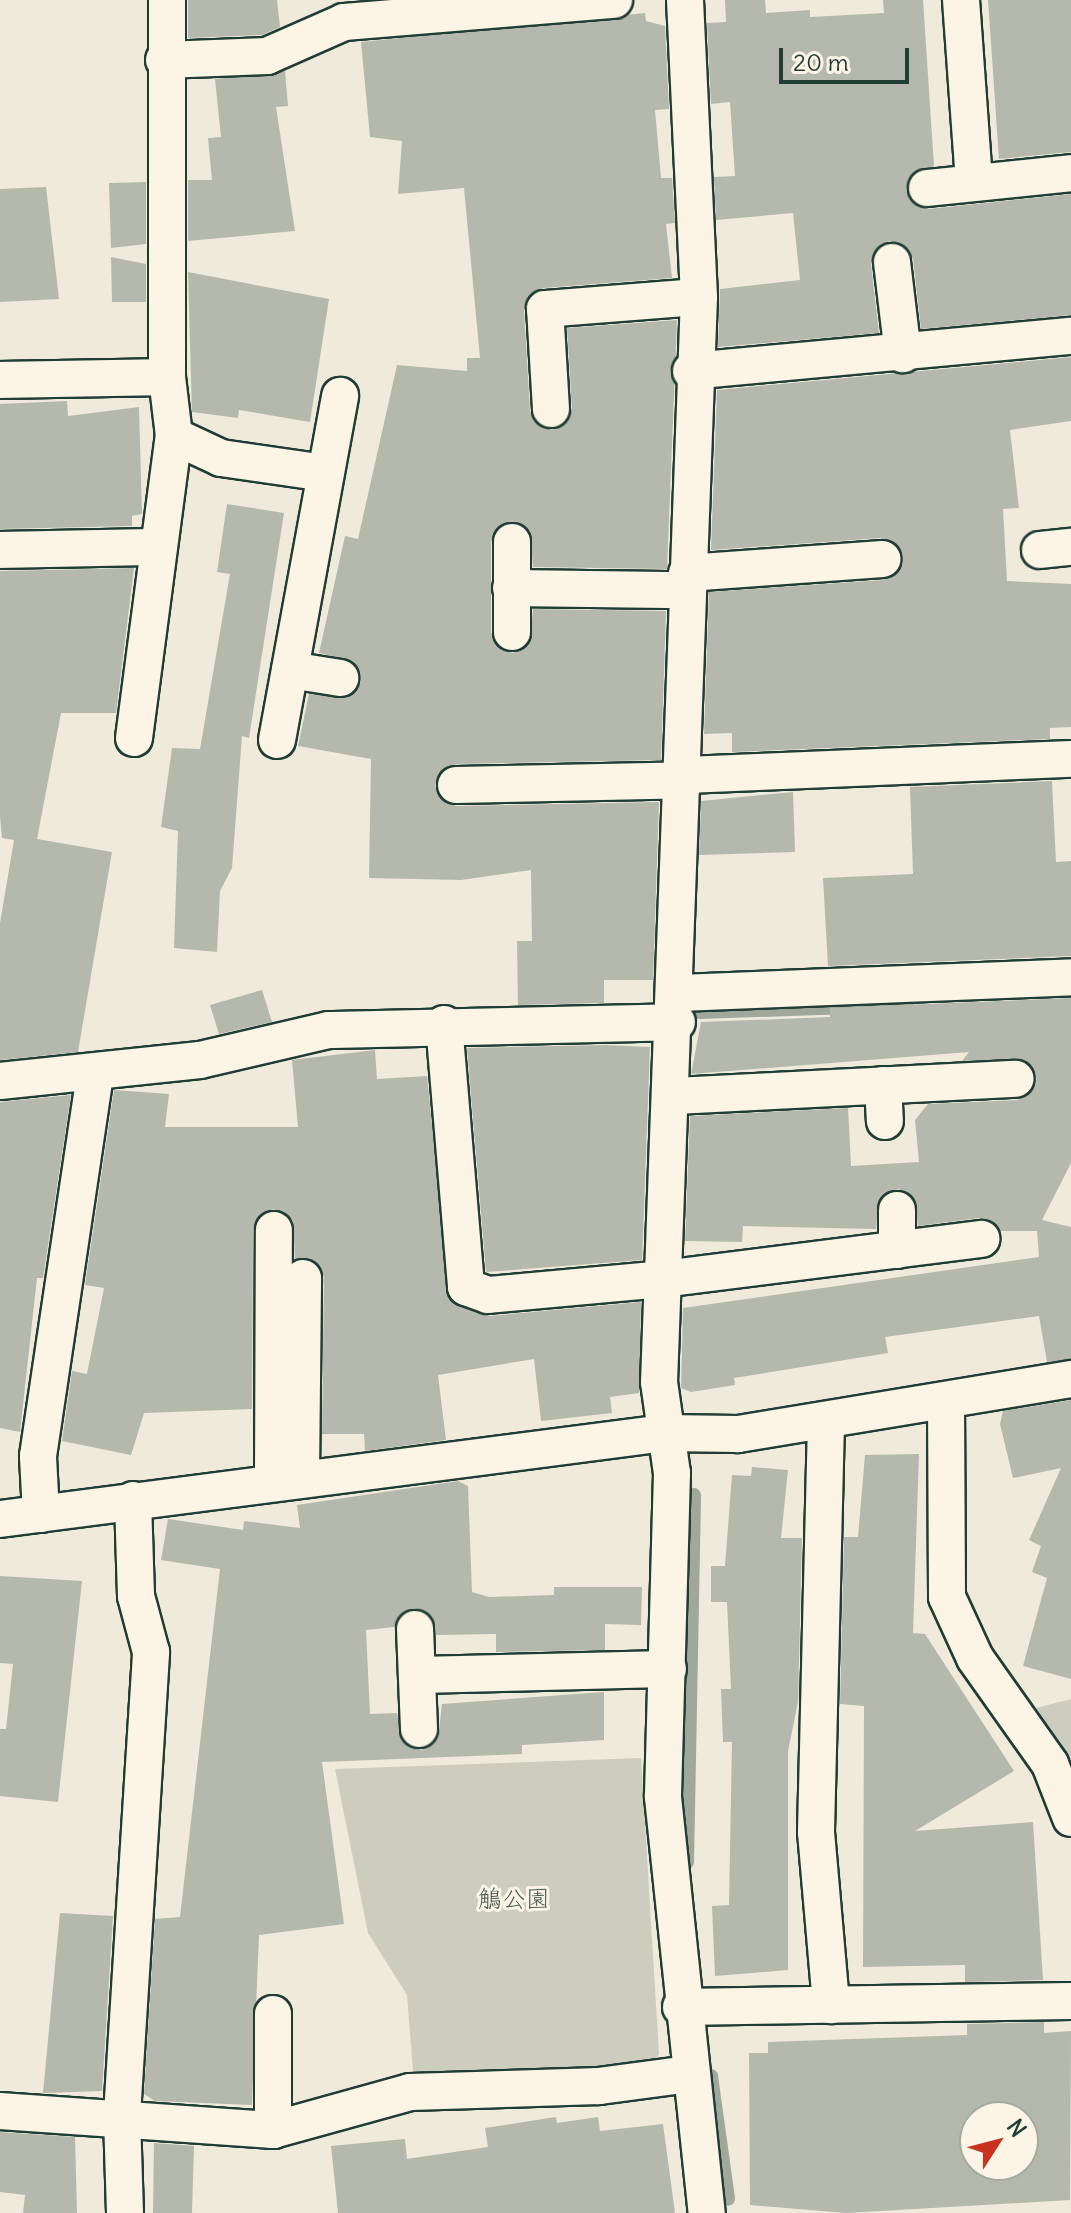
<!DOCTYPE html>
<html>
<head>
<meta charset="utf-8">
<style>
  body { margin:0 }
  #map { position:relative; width:1071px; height:2213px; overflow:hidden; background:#efeada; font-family:Delius,"Klee One",sans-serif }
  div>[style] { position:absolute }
  .green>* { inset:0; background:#cccdbf }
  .stream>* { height:14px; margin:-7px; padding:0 7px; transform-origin:7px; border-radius:7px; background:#9fa89a }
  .building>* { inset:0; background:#b5b9ad }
  .roads { filter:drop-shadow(2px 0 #1f3d34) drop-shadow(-2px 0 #1f3d34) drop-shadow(0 2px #1f3d34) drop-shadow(0 -2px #1f3d34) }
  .street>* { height:36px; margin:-18px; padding:0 18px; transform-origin:18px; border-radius:18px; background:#fcf5e5 }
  span { translate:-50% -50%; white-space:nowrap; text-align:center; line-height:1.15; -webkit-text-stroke:6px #fcf5e5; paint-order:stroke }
  .park-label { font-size:24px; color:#425a50 }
  .north { position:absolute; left:959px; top:2101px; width:80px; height:80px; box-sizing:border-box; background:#fcf5e5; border:2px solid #a4ab9e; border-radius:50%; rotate:54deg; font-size:22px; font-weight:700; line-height:32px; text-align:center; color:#1f3d34 }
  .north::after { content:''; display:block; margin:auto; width:28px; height:36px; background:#c8321e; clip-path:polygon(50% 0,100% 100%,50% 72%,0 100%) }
  .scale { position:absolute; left:779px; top:48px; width:130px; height:36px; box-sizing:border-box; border:4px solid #1f3d34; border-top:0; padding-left:10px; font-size:24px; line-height:28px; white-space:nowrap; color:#1f3d34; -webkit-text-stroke:6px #fcf5e5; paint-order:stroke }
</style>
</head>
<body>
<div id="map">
  <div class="green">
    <i style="clip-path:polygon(1071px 1699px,1071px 1766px,1036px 1708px)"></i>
    <i style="clip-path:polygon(641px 1758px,659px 2054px,645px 2074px,414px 2082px,407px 1995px,368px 1933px,335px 1769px)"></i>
  </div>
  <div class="stream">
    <i style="left:699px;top:1012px;width:208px;rotate:-1.9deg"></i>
    <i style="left:687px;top:1862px;width:367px;rotate:-88.9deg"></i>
    <i style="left:711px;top:2076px;width:124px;rotate:82.1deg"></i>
  </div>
  <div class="building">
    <i style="clip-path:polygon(188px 0,277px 0,280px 27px,262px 35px,188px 38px)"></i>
    <i style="clip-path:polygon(725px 0,765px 0,766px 13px,810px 10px,810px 17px,884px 13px,883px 0,923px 0,934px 166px,908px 179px,910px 200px,929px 209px,1071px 194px,1071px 315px,921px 329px,913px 259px,890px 241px,879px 246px,871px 264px,879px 333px,718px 347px,720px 289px,800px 280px,793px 213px,716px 220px,714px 177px,735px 176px,730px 102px,711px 104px,707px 23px,726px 22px)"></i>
    <i style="clip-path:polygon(988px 0,1071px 0,1071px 152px,999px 159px)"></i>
    <i style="clip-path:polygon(645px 13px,646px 21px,665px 26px,669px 109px,655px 110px,661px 178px,672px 178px,675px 223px,666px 224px,672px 278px,543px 288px,524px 310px,530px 411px,551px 430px,563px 426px,572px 409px,567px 328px,677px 320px,667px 569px,533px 567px,530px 531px,502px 524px,491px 542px,491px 632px,501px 650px,513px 653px,530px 642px,533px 609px,666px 611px,661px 760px,456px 764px,435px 785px,439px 796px,456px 806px,659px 802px,653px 980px,604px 980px,604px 1003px,518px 1005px,517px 941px,532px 941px,531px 870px,461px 880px,369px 878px,371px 759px,298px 746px,309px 694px,347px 698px,361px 682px,353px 661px,319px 653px,345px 536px,358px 539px,397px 365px,467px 371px,467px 358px,480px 358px,464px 188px,398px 194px,402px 141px,370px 137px,361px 42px)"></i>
    <i style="clip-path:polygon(285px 71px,288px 106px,276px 107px,295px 231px,188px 241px,188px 180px,212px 180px,208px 138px,221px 137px,215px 79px)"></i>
    <i style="clip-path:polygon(146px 182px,146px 244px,111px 248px,109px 183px)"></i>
    <i style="clip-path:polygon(46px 187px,59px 299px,0 302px,0 189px)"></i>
    <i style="clip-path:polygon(111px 257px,146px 264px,146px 302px,112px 302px)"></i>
    <i style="clip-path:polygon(188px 272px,329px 299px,310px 422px,239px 410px,238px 418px,192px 412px)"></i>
    <i style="clip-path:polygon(1071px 357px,1071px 421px,1010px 430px,1019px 508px,1003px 509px,1007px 581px,1071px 584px,1071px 727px,1050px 728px,1050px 739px,732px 752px,732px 733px,704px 734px,709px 592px,884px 580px,903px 558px,899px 547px,880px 538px,711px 550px,717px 390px)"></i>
    <i style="clip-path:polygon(67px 401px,68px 416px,139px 407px,142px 514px,132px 516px,132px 526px,0 529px,0 404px)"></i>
    <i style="clip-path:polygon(227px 504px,284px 513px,249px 738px,242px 736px,232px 868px,220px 891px,217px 952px,174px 948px,178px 831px,161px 827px,172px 748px,200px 749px,230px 574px,217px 572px)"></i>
    <i style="clip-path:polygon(134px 568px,116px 713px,61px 713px,37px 839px,112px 852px,78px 1052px,0 1060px,0 923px,14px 840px,2px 838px,0 816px,0 571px)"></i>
    <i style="clip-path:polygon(1052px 781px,1056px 862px,1071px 861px,1071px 956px,828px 966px,823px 878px,913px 874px,910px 787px)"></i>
    <i style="clip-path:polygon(793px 792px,795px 852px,699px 855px,701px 801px)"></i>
    <i style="clip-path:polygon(262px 990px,272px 1022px,219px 1034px,210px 1005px)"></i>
    <i style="clip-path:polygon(1071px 998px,1071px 1163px,1042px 1220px,1071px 1227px,1071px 1359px,1047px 1362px,1039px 1316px,885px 1337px,888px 1353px,734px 1378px,735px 1385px,691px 1392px,681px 1388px,683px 1308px,1039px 1257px,1037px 1231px,1000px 1231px,979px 1218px,918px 1226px,915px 1200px,898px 1189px,879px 1200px,876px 1229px,743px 1226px,742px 1242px,685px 1241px,690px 1116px,848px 1108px,851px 1166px,919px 1162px,915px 1120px,928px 1104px,1018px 1100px,1037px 1079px,1025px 1060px,962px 1061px,969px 1052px,691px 1074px,701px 1022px,830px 1017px,830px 1008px)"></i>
    <i style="clip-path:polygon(605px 1045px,650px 1047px,642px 1260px,486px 1272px,467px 1048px)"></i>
    <i style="clip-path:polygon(375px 1050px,377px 1079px,427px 1076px,450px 1300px,490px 1316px,641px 1302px,639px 1393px,610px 1397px,612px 1413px,541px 1421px,534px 1359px,438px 1375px,446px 1440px,365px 1451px,364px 1434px,322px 1434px,324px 1277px,314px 1260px,295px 1259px,293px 1220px,273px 1209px,253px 1230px,252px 1409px,144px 1413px,131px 1455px,62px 1441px,72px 1371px,87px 1374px,104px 1288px,85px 1285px,114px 1090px,169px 1094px,165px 1127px,298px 1127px,292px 1060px)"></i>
    <i style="clip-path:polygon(71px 1095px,43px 1278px,37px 1278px,20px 1432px,0 1428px,0 1102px)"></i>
    <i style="clip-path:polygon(1071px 1400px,1071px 1679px,1023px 1666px,1047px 1578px,1032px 1572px,1041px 1546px,1029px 1540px,1061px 1468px,1013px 1478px,1000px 1424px,1003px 1411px)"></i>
    <i style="clip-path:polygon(919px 1454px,913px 1633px,925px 1634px,1014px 1771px,915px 1831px,1033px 1822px,1043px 1980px,965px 1982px,965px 1965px,863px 1967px,864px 1706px,840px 1704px,844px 1537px,858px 1537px,865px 1455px)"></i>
    <i style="clip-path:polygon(752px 1467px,788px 1470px,781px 1538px,802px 1538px,798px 1702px,788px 1751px,788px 1970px,715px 1976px,712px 1906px,729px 1905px,732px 1742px,723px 1742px,721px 1689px,731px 1689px,727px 1602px,711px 1602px,711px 1566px,725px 1566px,732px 1475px,751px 1476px)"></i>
    <i style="clip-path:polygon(458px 1481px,468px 1486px,472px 1592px,489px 1597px,554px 1595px,554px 1587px,642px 1587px,641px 1625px,605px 1624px,605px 1650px,496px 1652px,496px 1634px,436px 1635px,425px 1611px,404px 1611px,394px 1627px,366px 1630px,370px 1714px,397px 1713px,402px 1741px,421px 1750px,438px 1738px,442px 1704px,604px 1692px,604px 1740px,522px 1745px,522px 1754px,322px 1762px,344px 1924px,259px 1935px,252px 2105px,155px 2101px,144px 2094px,155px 1919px,180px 1917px,220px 1569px,161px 1560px,168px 1519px,243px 1530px,244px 1521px,300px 1528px,297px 1505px)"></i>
    <i style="clip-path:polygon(0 1576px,82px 1581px,58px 1802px,0 1796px,0 1729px,6px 1729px,13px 1664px,0 1663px)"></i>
    <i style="clip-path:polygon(60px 1913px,113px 1916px,102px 2091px,43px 2093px)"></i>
    <i style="clip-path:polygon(evenodd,1044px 2022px,1044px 2033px,1071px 2031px,1070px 2200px,846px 2213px,750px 2205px,749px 2053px,768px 2053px,768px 2042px,967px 2035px,967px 2024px,1044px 2022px,975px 2117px,1023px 2117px,1023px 2165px,975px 2165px,975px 2117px)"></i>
    <i style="clip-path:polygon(556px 2117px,557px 2123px,598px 2117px,600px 2131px,663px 2124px,675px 2213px,338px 2213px,331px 2146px,405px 2139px,407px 2159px,488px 2147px,485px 2128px)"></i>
    <i style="clip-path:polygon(0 2132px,75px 2137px,77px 2213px,23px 2213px,25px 2195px,0 2192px)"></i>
    <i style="clip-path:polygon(154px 2143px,194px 2146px,192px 2213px,153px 2213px)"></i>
  </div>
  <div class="roads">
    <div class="street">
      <i style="left:685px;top:0;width:297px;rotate:87.3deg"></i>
      <i style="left:699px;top:297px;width:1086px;rotate:92.11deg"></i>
      <i style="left:659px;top:1382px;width:92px;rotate:81.9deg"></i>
      <i style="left:672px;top:1473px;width:324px;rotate:91.6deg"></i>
      <i style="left:663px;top:1797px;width:418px;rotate:84deg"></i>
      <i style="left:961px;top:0;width:183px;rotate:85.9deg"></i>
      <i style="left:164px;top:60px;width:103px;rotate:-2.2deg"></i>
      <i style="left:267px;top:56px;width:84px;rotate:-23.8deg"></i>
      <i style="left:344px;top:22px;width:271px;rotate:-4.7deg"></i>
      <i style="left:927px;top:188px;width:145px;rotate:-5.9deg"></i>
      <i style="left:892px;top:262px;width:93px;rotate:83.2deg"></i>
      <i style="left:691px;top:371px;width:382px;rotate:-5.3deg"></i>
      <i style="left:0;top:380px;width:167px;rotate:-1deg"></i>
      <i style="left:167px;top:377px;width:377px;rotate:-90deg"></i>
      <i style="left:551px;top:409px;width:100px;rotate:-93.4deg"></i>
      <i style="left:545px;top:309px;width:154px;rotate:-4.5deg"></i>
      <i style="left:174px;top:436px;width:52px;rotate:25.1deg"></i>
      <i style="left:221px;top:458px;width:105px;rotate:8.2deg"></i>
      <i style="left:0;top:550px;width:158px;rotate:-1.1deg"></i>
      <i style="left:1040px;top:550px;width:31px;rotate:-6deg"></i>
      <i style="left:687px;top:573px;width:196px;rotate:-4.1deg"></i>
      <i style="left:511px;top:588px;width:176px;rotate:0.7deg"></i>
      <i style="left:512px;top:632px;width:90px;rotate:-90deg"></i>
      <i style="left:290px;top:670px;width:51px;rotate:9.1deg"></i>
      <i style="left:134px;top:738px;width:305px;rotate:-82.5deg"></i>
      <i style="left:174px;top:436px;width:59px;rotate:-96.8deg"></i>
      <i style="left:277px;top:740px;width:350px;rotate:-79.6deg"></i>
      <i style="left:686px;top:775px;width:385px;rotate:-2.4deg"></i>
      <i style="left:456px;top:785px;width:230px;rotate:-1.2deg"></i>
      <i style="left:679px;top:993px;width:392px;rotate:-2.3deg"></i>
      <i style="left:444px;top:1024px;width:264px;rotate:85.2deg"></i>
      <i style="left:466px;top:1287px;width:23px;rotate:20deg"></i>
      <i style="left:488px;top:1295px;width:176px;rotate:-5.2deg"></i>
      <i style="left:663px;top:1279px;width:321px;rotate:-7.2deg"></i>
      <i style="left:0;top:1081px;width:201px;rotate:-6deg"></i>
      <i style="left:200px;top:1060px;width:132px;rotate:-13.1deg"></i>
      <i style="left:329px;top:1030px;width:348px;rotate:-1.3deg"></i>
      <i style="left:883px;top:1085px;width:36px;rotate:87deg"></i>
      <i style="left:675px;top:1096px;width:341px;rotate:-2.9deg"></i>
      <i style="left:897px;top:1210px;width:40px;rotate:90deg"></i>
      <i style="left:946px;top:1401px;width:196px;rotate:89.7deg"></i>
      <i style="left:947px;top:1597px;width:67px;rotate:65.3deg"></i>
      <i style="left:975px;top:1658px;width:130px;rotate:54.7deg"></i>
      <i style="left:1050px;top:1764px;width:58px;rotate:68.7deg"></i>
      <i style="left:826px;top:1422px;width:410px;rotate:91.4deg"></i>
      <i style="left:816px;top:1832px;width:174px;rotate:85deg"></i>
      <i style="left:301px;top:1476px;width:198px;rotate:-89.4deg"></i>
      <i style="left:273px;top:1482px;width:252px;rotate:-89.8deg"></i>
      <i style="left:41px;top:1514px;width:58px;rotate:-93deg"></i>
      <i style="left:38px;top:1456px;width:387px;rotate:-81.5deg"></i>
      <i style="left:0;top:1519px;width:671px;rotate:-7.37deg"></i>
      <i style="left:665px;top:1433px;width:73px;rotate:0.8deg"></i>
      <i style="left:738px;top:1434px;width:338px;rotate:-9.4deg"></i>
      <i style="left:415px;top:1629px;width:100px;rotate:87.7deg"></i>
      <i style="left:417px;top:1675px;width:251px;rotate:-1.4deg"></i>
      <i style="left:681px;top:2007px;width:390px;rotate:-0.9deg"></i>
      <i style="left:273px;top:2014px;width:116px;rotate:90deg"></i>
      <i style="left:0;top:2111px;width:274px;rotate:4deg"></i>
      <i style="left:273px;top:2130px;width:142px;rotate:-15.5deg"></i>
      <i style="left:410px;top:2092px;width:189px;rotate:-1.8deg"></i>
      <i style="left:599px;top:2086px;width:91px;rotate:-7.6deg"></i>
      <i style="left:125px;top:2213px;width:98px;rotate:-91.8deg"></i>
      <i style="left:122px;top:2115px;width:464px;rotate:-86.4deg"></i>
      <i style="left:151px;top:1652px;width:58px;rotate:-105deg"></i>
      <i style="left:136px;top:1596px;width:96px;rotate:-91.8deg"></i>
    </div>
  </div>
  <div class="park-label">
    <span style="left:514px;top:1899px">鵤公園</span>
  </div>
  <div class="north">N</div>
  <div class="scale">20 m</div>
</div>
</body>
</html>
